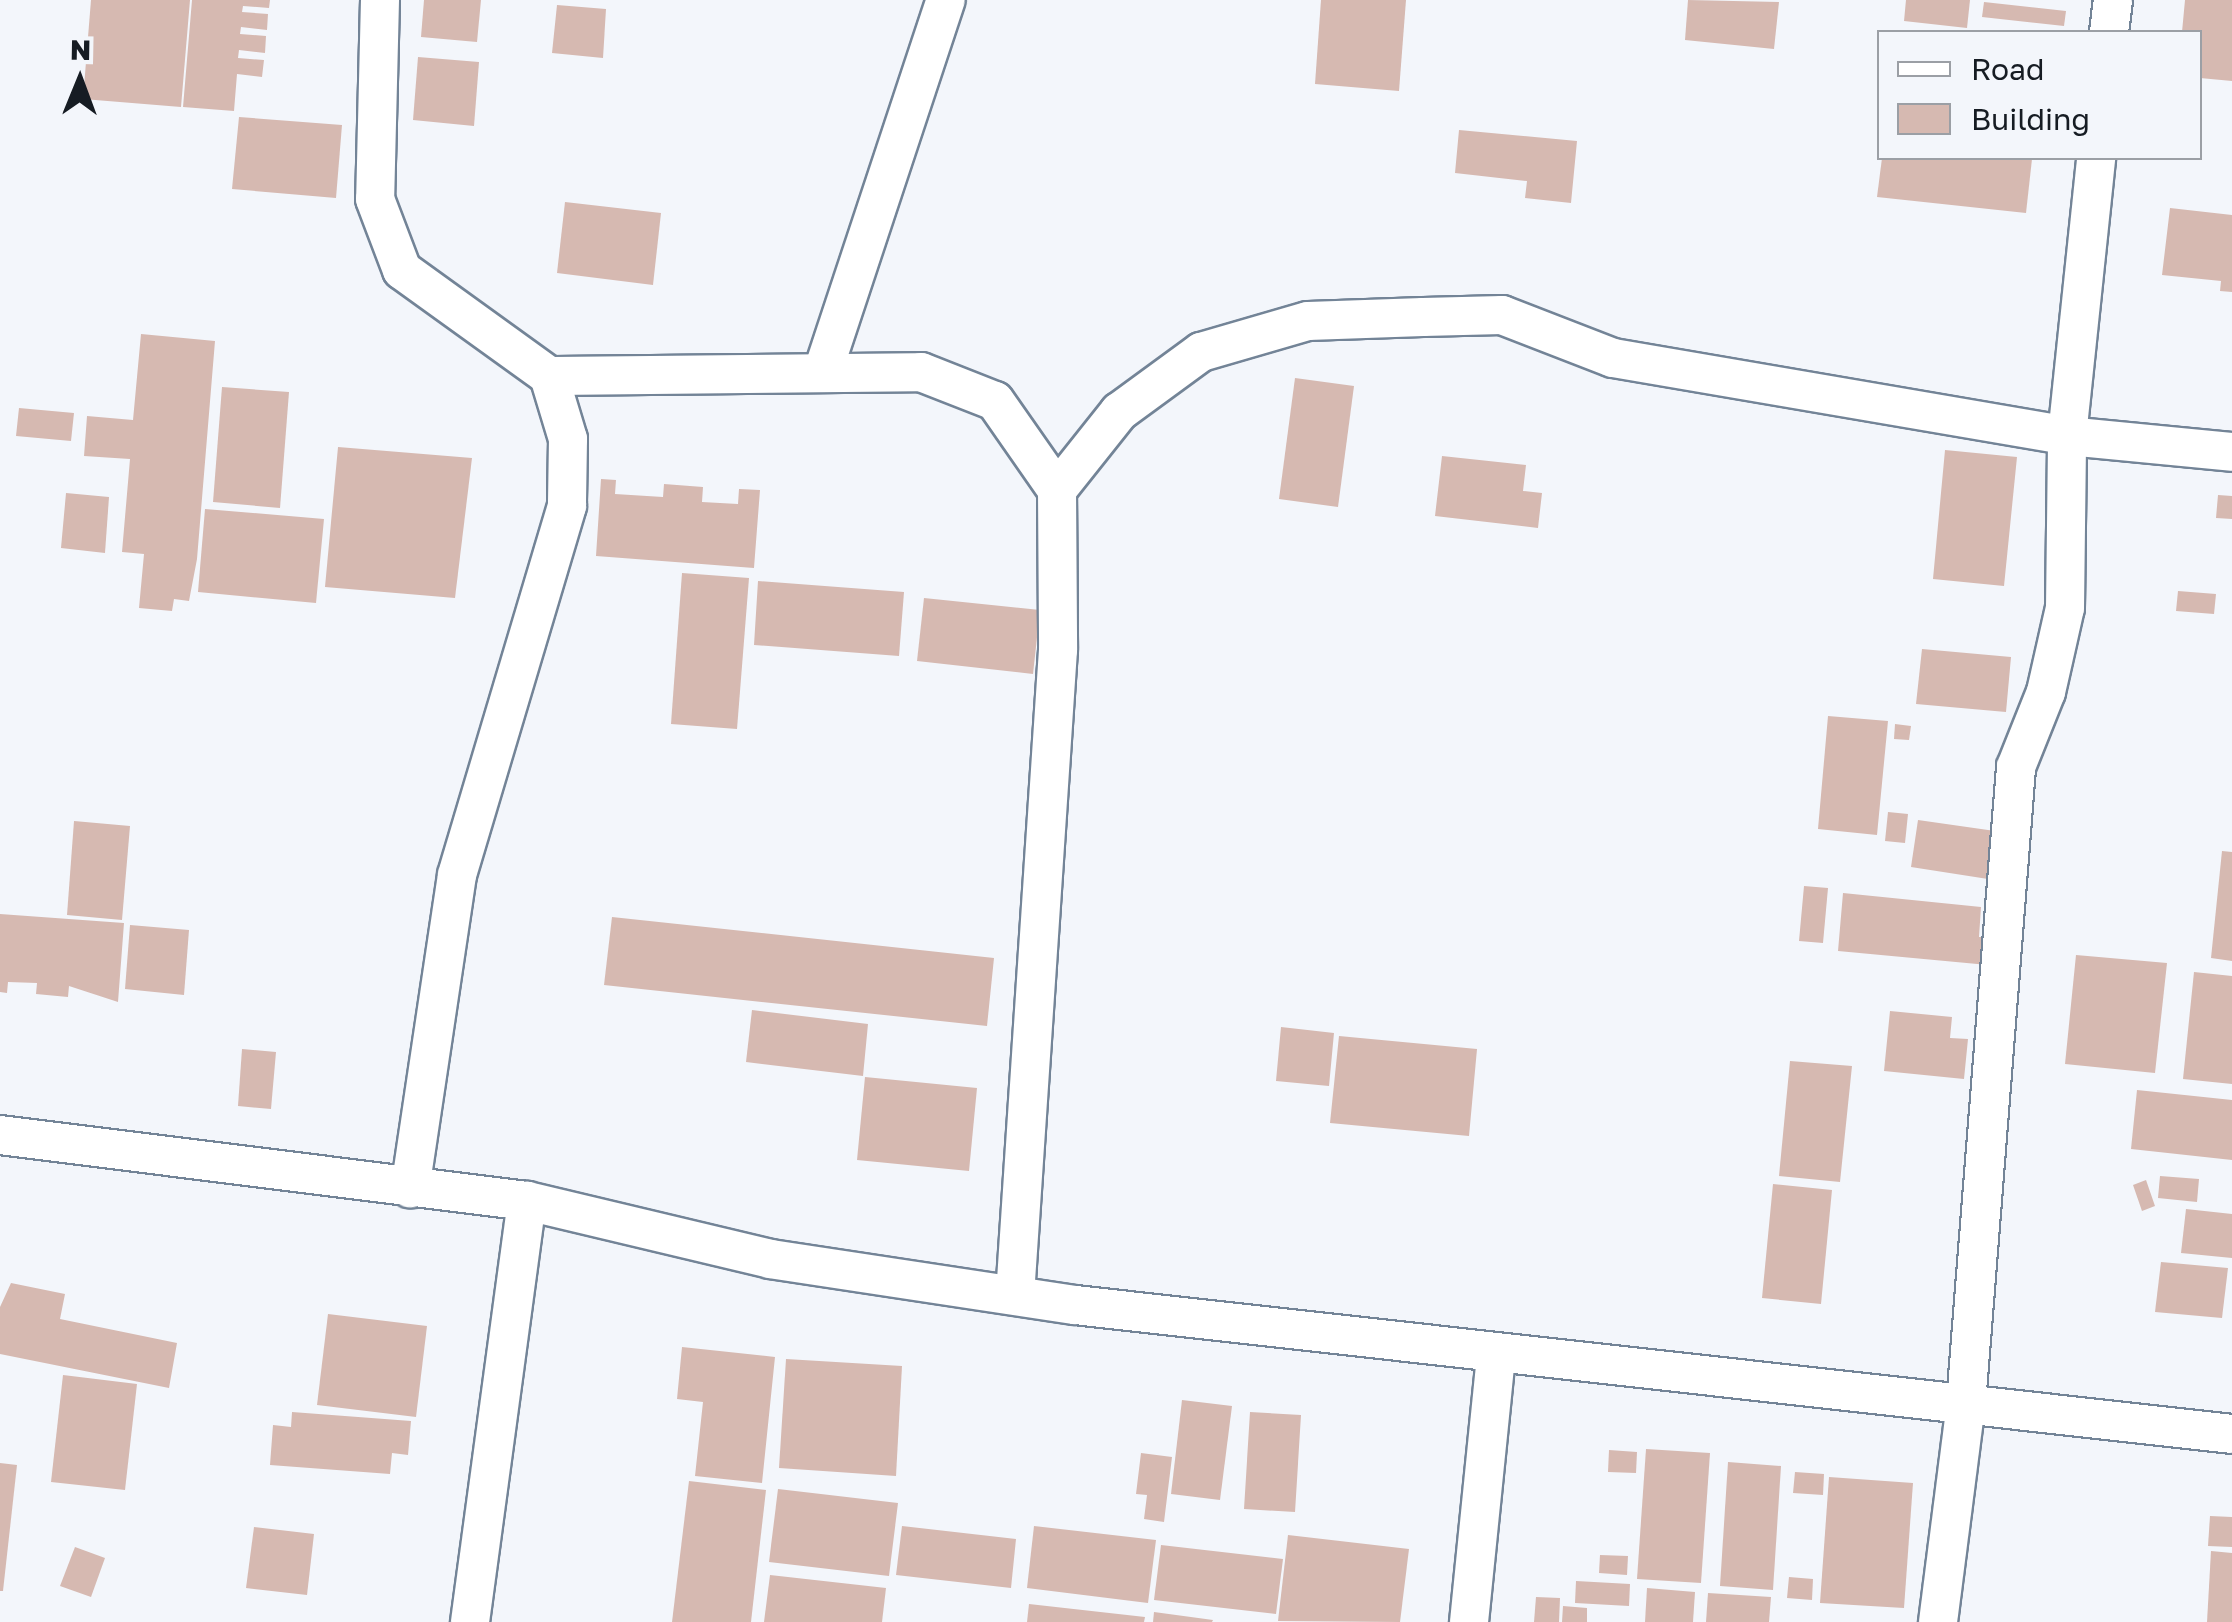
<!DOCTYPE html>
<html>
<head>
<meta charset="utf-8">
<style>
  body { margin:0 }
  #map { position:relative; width:2232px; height:1622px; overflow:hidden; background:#f3f6fb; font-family:"Golos Text",sans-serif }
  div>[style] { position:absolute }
  .building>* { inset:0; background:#d6b9b1 }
  .roads { filter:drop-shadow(2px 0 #738497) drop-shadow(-2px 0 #738497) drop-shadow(0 2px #738497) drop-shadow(0 -2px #738497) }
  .street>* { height:38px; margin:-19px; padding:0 19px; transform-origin:19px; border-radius:19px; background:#fff }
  span { translate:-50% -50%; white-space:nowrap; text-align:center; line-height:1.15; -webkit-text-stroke:9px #f3f6fb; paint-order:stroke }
  .legend { position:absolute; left:1877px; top:30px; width:325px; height:130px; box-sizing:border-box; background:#f3f6fb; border:2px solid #9b9fa5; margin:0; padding:12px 18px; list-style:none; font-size:30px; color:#161c23 }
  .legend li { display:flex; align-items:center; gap:20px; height:50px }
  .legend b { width:50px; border:2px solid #9b9fa5 }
  .north { position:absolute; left:30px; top:30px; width:100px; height:100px; -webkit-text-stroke:8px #f3f6fb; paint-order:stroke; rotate:1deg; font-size:28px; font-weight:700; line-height:40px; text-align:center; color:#161c23 }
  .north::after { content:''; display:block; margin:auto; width:35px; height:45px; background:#161c23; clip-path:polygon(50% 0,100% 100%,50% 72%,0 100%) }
</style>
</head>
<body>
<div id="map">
  <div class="building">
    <i style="clip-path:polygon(91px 0,190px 0,181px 107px,83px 99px)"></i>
    <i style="clip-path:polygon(192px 0,270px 0,269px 8px,243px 6px,242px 12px,268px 14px,267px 30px,241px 27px,240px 34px,266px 36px,265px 53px,239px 50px,238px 58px,264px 60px,262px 77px,237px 74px,234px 111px,183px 107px)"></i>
    <i style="clip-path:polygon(424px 0,481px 0,477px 42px,421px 37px)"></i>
    <i style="clip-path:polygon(1321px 0,1406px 0,1399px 91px,1315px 84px)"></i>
    <i style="clip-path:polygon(1688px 0,1779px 2px,1774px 49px,1685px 40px)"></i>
    <i style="clip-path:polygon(1906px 0,1970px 0,1967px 28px,1904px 21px)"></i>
    <i style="clip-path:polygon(2185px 0,2232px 0,2232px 81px,2200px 78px,2200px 32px,2182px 32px)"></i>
    <i style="clip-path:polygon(1984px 2px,2066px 11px,2064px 26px,1982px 17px)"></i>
    <i style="clip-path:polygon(557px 5px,606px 9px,603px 58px,552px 53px)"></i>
    <i style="clip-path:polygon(418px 57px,479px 62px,474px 126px,413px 120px)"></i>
    <i style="clip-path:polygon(239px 117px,342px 125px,336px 198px,232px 189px)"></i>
    <i style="clip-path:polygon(1459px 130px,1577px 141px,1571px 203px,1525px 198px,1527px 181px,1455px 173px)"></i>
    <i style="clip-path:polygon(1882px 158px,2032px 159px,2026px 213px,1877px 197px)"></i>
    <i style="clip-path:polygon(565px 202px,661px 213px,653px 285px,557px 273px)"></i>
    <i style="clip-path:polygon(2170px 208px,2232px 215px,2232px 292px,2220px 291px,2221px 281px,2162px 275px)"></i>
    <i style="clip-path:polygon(141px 334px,215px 341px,197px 559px,189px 601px,174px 599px,172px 611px,139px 608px,144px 554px,122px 552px,130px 459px,84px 456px,87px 416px,133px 420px)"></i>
    <i style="clip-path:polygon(1295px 378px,1354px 386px,1338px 507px,1279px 499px)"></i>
    <i style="clip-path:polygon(222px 387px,289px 392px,280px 508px,213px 502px)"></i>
    <i style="clip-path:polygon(19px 408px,74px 413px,71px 441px,16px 436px)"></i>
    <i style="clip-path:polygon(338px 447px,472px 458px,455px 598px,325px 587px)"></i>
    <i style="clip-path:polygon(1945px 450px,2017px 457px,2004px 586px,1933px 579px)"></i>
    <i style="clip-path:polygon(1442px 456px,1526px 465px,1523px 491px,1542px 493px,1538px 528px,1435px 516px)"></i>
    <i style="clip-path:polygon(601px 479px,616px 480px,615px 494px,663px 497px,664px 484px,703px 487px,702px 502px,738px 504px,739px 489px,760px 490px,754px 568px,596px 556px)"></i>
    <i style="clip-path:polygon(66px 493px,109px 497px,105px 553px,61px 548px)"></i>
    <i style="clip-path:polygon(2218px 495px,2232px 496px,2232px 519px,2216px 518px)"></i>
    <i style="clip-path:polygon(205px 509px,324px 519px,316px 603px,198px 592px)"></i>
    <i style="clip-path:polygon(682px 573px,749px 578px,737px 729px,671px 724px)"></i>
    <i style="clip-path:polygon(758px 581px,904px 592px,899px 656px,754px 645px)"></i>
    <i style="clip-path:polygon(2178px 591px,2216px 594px,2214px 614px,2176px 611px)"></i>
    <i style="clip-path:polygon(924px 598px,1040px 610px,1033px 674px,917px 661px)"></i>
    <i style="clip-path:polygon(1922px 649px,2011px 657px,2006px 712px,1916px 704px)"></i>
    <i style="clip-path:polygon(1828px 716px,1888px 721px,1877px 835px,1818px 829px)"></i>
    <i style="clip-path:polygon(1895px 724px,1911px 726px,1909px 740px,1894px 739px)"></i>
    <i style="clip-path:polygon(1888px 812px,1908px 814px,1905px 843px,1885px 841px)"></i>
    <i style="clip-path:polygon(1918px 820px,1995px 831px,1988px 879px,1911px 867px)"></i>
    <i style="clip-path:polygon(74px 821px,130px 826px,122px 920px,67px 915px)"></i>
    <i style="clip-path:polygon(2222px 851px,2232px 852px,2232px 961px,2211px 958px)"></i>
    <i style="clip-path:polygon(1804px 886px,1828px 888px,1823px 943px,1799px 941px)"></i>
    <i style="clip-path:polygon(1843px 893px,1981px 907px,1979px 937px,1992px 937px,1988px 965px,1838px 951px)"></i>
    <i style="clip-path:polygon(0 914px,124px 923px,118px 1002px,69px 986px,68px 997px,36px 994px,37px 983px,8px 982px,7px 993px,0 992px)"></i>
    <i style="clip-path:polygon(612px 917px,994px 958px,987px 1026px,604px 985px)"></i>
    <i style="clip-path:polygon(130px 925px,189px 930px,184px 995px,125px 989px)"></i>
    <i style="clip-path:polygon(2076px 955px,2167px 963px,2155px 1073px,2065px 1064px)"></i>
    <i style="clip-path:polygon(2194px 972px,2232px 976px,2232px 1084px,2183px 1079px)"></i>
    <i style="clip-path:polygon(752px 1010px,868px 1024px,863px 1076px,746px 1062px)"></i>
    <i style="clip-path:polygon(1890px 1011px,1952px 1017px,1950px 1038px,1968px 1039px,1964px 1079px,1884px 1071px)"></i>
    <i style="clip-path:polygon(1281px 1027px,1334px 1033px,1329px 1086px,1276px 1081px)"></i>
    <i style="clip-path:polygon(1339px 1036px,1477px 1049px,1469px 1136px,1330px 1123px)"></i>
    <i style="clip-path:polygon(242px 1049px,276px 1052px,271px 1109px,238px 1106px)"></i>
    <i style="clip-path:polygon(1790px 1061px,1852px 1066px,1840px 1182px,1779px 1176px)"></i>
    <i style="clip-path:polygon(865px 1077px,977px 1088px,969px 1171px,857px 1160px)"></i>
    <i style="clip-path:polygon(2137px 1090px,2232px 1100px,2232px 1160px,2131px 1149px)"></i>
    <i style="clip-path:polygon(2160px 1176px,2199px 1179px,2197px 1202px,2158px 1198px)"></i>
    <i style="clip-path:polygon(2146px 1180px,2155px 1206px,2142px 1211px,2133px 1185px)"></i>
    <i style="clip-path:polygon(1773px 1184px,1832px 1190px,1821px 1304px,1762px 1298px)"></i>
    <i style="clip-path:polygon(2186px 1209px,2232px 1214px,2232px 1258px,2181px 1253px)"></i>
    <i style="clip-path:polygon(2161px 1262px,2228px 1268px,2222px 1318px,2155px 1312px)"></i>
    <i style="clip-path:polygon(11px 1283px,65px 1294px,60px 1319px,177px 1343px,169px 1388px,0 1354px,0 1307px)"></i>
    <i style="clip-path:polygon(328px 1314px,427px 1326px,416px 1417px,317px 1405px)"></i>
    <i style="clip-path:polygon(682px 1347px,775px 1357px,762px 1483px,695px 1476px,703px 1402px,677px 1399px)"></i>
    <i style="clip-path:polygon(786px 1359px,902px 1366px,896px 1476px,779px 1468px)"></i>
    <i style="clip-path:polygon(63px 1375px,137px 1384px,125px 1490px,51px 1482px)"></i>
    <i style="clip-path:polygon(1182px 1400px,1232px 1406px,1220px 1500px,1171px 1494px)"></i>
    <i style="clip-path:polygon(292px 1412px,411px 1421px,408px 1455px,392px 1453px,390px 1474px,270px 1465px,273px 1425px,291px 1427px)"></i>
    <i style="clip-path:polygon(1250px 1412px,1301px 1415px,1295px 1512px,1244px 1509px)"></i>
    <i style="clip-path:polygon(1646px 1449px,1710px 1453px,1701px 1583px,1637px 1579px)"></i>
    <i style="clip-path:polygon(1609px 1450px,1637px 1452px,1636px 1473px,1608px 1472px)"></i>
    <i style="clip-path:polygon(1141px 1453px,1172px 1457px,1164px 1522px,1144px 1519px,1147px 1495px,1136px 1494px)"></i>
    <i style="clip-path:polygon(1728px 1462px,1781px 1466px,1773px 1590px,1720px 1586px)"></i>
    <i style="clip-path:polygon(0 1463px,17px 1465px,3px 1591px,0 1591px)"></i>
    <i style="clip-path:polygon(1795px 1472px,1824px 1474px,1823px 1495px,1793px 1493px)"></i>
    <i style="clip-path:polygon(1829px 1477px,1913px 1483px,1904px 1608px,1820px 1603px)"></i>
    <i style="clip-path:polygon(689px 1481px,766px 1490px,751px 1622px,672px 1622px)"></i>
    <i style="clip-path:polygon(778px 1489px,898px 1503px,889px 1576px,769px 1562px)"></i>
    <i style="clip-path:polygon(2210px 1516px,2232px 1517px,2232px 1547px,2208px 1546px)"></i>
    <i style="clip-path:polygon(902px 1526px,1016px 1539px,1011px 1588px,896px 1575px)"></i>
    <i style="clip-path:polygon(1034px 1526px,1156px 1540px,1148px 1603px,1027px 1588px)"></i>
    <i style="clip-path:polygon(254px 1527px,314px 1534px,307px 1595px,246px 1588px)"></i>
    <i style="clip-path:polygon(1288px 1535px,1409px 1549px,1400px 1622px,1278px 1621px)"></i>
    <i style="clip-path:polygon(1161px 1545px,1283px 1559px,1276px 1614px,1154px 1600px)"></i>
    <i style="clip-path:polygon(75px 1547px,105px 1558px,91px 1597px,60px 1586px)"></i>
    <i style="clip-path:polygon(2211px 1551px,2232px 1553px,2232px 1622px,2207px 1622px)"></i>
    <i style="clip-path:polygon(1600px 1555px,1628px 1556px,1627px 1575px,1599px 1573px)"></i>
    <i style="clip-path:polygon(770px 1575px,886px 1588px,882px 1622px,764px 1622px)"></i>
    <i style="clip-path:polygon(1789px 1577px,1813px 1579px,1812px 1600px,1787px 1598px)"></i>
    <i style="clip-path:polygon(1576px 1581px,1630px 1584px,1629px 1606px,1575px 1603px)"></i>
    <i style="clip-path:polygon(1647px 1588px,1695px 1592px,1693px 1622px,1645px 1622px)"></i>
    <i style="clip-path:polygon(1708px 1593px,1771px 1597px,1769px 1622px,1706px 1622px)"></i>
    <i style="clip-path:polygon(1536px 1597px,1560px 1598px,1559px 1622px,1534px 1622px)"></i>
    <i style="clip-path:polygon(1029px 1604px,1145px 1617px,1144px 1622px,1027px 1622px)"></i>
    <i style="clip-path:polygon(1563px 1606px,1587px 1608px,1587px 1622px,1562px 1622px)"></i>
    <i style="clip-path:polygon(1154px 1612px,1213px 1620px,1212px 1622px,1153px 1622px)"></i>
  </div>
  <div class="roads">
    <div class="street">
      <i style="left:380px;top:0;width:199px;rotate:91.4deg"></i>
      <i style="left:375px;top:199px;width:76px;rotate:69.2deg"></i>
      <i style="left:402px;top:270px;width:181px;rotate:35.8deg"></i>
      <i style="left:549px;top:376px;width:66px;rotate:73.2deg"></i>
      <i style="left:568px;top:439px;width:67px;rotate:90.9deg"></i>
      <i style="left:567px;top:506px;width:385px;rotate:106.6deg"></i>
      <i style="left:457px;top:875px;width:317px;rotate:98.5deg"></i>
      <i style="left:2109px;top:32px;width:32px;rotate:-83deg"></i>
      <i style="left:823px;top:371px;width:391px;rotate:-71.7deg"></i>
      <i style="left:549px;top:376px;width:372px;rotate:-0.6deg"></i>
      <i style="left:921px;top:372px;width:79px;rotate:21.4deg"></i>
      <i style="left:995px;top:401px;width:108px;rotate:55.1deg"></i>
      <i style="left:1057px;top:490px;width:160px;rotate:89.6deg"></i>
      <i style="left:1058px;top:650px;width:647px;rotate:93.81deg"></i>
      <i style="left:1057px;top:490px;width:100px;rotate:-51.5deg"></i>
      <i style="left:1119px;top:412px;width:102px;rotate:-36.2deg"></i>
      <i style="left:1201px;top:352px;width:111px;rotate:-16.2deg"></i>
      <i style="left:1308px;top:321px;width:115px;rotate:-2deg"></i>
      <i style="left:1423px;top:317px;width:79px;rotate:-1.5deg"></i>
      <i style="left:1502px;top:315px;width:119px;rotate:21.2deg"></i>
      <i style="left:1613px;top:358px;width:461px;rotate:9.7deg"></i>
      <i style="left:2067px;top:436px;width:166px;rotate:5.5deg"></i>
      <i style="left:0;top:1135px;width:531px;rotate:7.14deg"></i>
      <i style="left:527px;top:1201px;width:250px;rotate:13.4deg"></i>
      <i style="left:770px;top:1259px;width:308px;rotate:8.6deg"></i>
      <i style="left:1075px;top:1305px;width:1164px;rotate:6.36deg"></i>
      <i style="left:470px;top:1622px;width:425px;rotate:-82.3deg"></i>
      <i style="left:1469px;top:1622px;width:269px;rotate:-84.2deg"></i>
      <i style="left:1938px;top:1622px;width:221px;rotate:-82.7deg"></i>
      <i style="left:1966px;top:1403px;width:638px;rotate:-85.5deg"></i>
      <i style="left:2016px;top:767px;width:81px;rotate:-68.2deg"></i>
      <i style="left:2046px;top:692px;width:86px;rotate:-77.3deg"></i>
      <i style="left:2065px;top:608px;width:172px;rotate:-89.3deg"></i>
      <i style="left:2067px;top:436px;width:280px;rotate:-84deg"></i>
    </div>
  </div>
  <ul class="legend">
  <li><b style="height:12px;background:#fff"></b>Road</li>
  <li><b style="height:28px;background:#d6b9b1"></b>Building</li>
  </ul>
  <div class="north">N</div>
</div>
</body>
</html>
